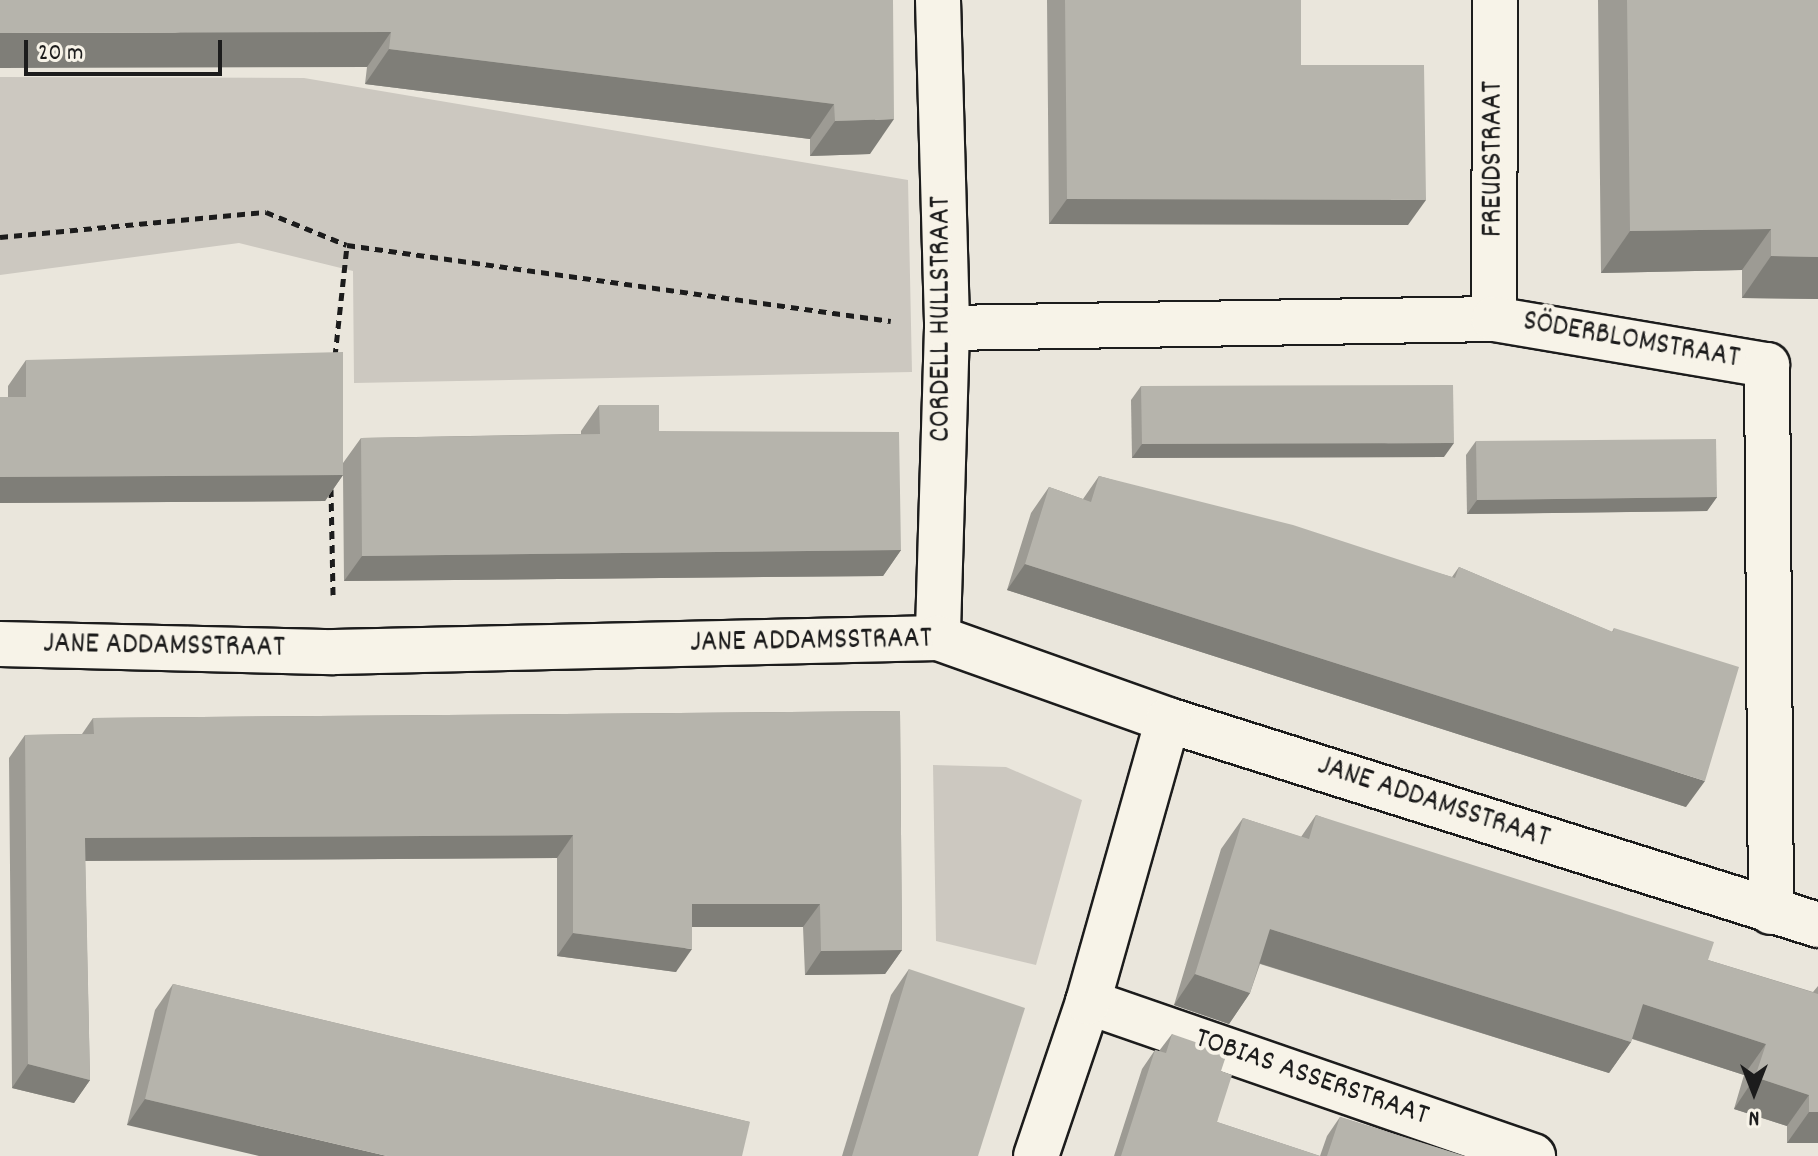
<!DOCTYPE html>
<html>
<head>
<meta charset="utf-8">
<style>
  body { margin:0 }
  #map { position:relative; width:1818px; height:1156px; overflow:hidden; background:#eae6dc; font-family:Dekko,sans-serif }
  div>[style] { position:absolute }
  .green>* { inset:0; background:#ccc8c0 }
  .path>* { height:5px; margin-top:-2.5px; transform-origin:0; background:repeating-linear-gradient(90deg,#1c1c1c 0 8px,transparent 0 14px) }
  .roads { filter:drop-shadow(2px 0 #1c1c1c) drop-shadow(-2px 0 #1c1c1c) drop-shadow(0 2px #1c1c1c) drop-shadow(0 -2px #1c1c1c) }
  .minor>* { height:44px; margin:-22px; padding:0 22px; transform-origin:22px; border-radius:22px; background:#f7f3e8 }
  .wall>* { inset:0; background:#9d9b94 }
  .shaded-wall>* { inset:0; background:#7f7e78 }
  .building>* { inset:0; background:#b6b4ac }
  span { translate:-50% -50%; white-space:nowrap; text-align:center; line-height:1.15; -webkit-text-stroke:8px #f7f3e8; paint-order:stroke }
  .street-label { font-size:30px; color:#1c1c1c }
  .north { position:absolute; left:1714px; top:1052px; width:80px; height:80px; -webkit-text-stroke:6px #f7f3e8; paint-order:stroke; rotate:180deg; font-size:22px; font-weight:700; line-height:32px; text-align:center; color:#1c1c1c }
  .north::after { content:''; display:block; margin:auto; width:28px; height:36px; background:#1c1c1c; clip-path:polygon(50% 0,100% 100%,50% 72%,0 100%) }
  .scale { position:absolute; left:24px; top:40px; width:198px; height:36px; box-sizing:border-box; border:4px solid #1c1c1c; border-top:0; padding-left:10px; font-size:24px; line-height:28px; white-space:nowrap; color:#1c1c1c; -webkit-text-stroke:6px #f7f3e8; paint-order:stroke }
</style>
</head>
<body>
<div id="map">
  <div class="green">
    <i style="clip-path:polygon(0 77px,304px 78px,908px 180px,912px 372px,354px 383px,353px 271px,239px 243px,0 275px)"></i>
    <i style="clip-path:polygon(933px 765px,1006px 767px,1082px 800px,1036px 965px,936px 941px)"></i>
  </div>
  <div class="path">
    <i style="left:0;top:237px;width:267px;rotate:-5.4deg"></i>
    <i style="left:266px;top:212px;width:87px;rotate:22.2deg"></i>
    <i style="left:347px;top:245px;width:549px;rotate:7.95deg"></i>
    <i style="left:335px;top:356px;width:112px;rotate:-83.8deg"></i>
    <i style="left:331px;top:489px;width:106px;rotate:88.9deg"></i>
  </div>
  <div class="roads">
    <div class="minor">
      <i style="left:938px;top:0;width:328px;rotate:88.4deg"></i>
      <i style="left:947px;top:328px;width:310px;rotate:91.7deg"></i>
      <i style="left:1494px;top:319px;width:319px;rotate:-89.8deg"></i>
      <i style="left:947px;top:328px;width:547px;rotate:-0.94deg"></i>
      <i style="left:1494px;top:319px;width:277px;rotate:9.6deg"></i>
      <i style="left:1767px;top:365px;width:547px;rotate:89.58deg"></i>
      <i style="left:0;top:644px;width:334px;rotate:1.4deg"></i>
      <i style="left:334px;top:652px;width:604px;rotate:-1.33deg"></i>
      <i style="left:938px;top:638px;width:244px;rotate:19.6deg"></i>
      <i style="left:1168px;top:720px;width:682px;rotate:17.5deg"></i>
      <i style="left:1088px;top:1002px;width:471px;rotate:19.1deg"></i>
      <i style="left:1036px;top:1156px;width:163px;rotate:-71.3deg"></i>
      <i style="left:1088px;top:1002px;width:293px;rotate:-74.2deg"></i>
    </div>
  </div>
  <div class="wall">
    <i style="clip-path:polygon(0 0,893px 0,870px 154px,810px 156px,810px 139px,365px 84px,367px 67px)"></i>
    <i style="clip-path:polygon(1047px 0,1301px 0,1301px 65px,1408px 225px,1049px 224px)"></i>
    <i style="clip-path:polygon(1598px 0,1818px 0,1818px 299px,1742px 298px,1742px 270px,1601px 273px)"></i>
    <i style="clip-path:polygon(26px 360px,343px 463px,361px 438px,581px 434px,581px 431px,599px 405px,659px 431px,901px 550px,883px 576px,344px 581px,343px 475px,325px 501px,0 503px,0 397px,8px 397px,8px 386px)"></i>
    <i style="clip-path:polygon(1141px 386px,1444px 457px,1132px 458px,1131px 400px)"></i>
    <i style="clip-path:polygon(1476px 441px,1717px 497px,1707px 511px,1467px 514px,1466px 455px)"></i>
    <i style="clip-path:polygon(1099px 476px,1452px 577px,1459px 567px,1612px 632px,1614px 628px,1686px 807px,1007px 590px,1031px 513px,1049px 487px,1083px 499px)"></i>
    <i style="clip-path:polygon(900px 711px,902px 950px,885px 974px,805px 975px,803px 927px,692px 927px,676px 972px,557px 956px,557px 858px,85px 861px,90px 1080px,74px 1103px,12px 1088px,9px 758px,25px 735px,82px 734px,93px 718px)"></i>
    <i style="clip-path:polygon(1316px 815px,1708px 960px,1813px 992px,1818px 986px,1818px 1143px,1787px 1143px,1787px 1126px,1734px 1109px,1744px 1075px,1632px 1039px,1631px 1042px,1609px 1073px,1260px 964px,1250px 993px,1229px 1024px,1174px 1005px,1221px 849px,1243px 818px,1301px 837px)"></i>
    <i style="clip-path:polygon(909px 969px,978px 1156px,842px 1156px,891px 995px)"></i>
    <i style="clip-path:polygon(173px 984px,750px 1122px,127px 1125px,155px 1010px)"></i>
    <i style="clip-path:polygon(1172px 1034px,1221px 1071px,1217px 1122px,1320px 1156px,1114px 1156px,1142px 1069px,1155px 1050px,1159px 1051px)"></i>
    <i style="clip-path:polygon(1340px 1117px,1464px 1156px,1320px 1156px,1327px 1136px)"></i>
  </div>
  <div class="shaded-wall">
    <i style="clip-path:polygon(391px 32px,367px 67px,0 68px,0 33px)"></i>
    <i style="clip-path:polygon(389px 49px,834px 104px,810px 139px,365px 84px)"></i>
    <i style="clip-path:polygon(894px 119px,870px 154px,810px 156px,835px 121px)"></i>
    <i style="clip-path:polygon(1067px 199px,1426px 200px,1408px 225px,1049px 224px)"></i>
    <i style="clip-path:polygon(1771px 229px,1742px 270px,1601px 273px,1630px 231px)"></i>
    <i style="clip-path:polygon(1771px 256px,1818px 257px,1818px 299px,1742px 298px)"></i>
    <i style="clip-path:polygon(1454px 443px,1444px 457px,1132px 458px,1142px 444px)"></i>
    <i style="clip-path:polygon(343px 475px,325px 501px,0 503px,0 477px)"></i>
    <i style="clip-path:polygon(1717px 497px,1707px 511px,1467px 514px,1477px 500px)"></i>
    <i style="clip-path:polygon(901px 550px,883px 576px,344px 581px,362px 556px)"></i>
    <i style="clip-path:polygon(1025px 564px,1705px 781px,1686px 807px,1007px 590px)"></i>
    <i style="clip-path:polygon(573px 835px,557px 858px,68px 861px,85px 838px)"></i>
    <i style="clip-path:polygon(692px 904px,820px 904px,803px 927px,676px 927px)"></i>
    <i style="clip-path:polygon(1270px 929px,1631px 1042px,1609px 1073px,1249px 960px)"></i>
    <i style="clip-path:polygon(573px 933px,692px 949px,676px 972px,557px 956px)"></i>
    <i style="clip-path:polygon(902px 950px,885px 974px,805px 975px,821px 951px)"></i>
    <i style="clip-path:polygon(1195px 974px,1250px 993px,1229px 1024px,1174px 1005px)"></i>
    <i style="clip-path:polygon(1643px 1004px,1766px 1044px,1744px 1075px,1621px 1035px)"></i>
    <i style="clip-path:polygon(28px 1064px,90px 1080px,74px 1103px,12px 1088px)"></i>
    <i style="clip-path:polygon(1755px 1077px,1809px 1095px,1787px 1126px,1734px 1109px)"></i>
    <i style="clip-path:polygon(145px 1099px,387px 1156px,259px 1156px,127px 1125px)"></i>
    <i style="clip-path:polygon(1809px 1112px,1818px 1112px,1818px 1143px,1787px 1143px)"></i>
  </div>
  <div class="building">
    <i style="clip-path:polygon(0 0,893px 0,894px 119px,835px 121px,834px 104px,389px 49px,391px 32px,0 33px)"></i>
    <i style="clip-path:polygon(1065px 0,1301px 0,1301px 65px,1424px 65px,1426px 200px,1067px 199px)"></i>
    <i style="clip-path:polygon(1627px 0,1818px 0,1818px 257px,1771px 256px,1771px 229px,1630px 231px)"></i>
    <i style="clip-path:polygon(343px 352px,343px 475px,0 477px,0 397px,26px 397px,26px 360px)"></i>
    <i style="clip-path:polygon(1453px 385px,1454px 443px,1142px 444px,1141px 386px)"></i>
    <i style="clip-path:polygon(599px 405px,659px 405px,659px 431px,899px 432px,901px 550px,362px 556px,361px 438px,600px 434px)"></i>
    <i style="clip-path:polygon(1716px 439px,1717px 497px,1477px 500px,1476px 441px)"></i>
    <i style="clip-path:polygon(1099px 476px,1293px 525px,1455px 578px,1459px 567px,1613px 632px,1614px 628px,1739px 667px,1705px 781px,1025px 564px,1049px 487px,1091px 502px)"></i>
    <i style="clip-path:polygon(900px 711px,902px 950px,821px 951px,820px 904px,692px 904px,692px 949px,573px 933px,573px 835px,85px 838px,90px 1080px,28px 1064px,25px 735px,94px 734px,93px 718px)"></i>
    <i style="clip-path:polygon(1316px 815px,1714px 942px,1708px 960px,1818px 994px,1818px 1112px,1809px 1112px,1809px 1095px,1755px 1077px,1766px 1044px,1643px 1004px,1631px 1042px,1270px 929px,1250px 993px,1195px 974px,1243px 818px,1309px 839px)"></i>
    <i style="clip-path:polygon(909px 969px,1025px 1008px,978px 1156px,852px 1156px)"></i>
    <i style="clip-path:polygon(173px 984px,750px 1122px,742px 1156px,387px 1156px,145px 1099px)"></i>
    <i style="clip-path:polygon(1172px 1034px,1227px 1053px,1221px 1071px,1232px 1075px,1217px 1122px,1320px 1156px,1121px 1156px,1155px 1050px,1166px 1053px)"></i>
    <i style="clip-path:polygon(1340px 1117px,1464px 1156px,1327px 1156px)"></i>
  </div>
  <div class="street-label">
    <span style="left:1495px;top:159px;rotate:-90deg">FREUDSTRAAT</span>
    <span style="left:943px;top:319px;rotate:-90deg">CORDELL HULLSTRAAT</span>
    <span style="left:1631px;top:342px;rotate:10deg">SÖDERBLOMSTRAAT</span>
    <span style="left:811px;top:643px;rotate:-1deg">JANE ADDAMSSTRAAT</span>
    <span style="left:164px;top:648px;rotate:1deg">JANE ADDAMSSTRAAT</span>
    <span style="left:1433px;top:804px;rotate:18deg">JANE ADDAMSSTRAAT</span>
    <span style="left:1311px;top:1079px;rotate:19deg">TOBIAS ASSERSTRAAT</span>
  </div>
  <div class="north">N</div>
  <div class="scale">20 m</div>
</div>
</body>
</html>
